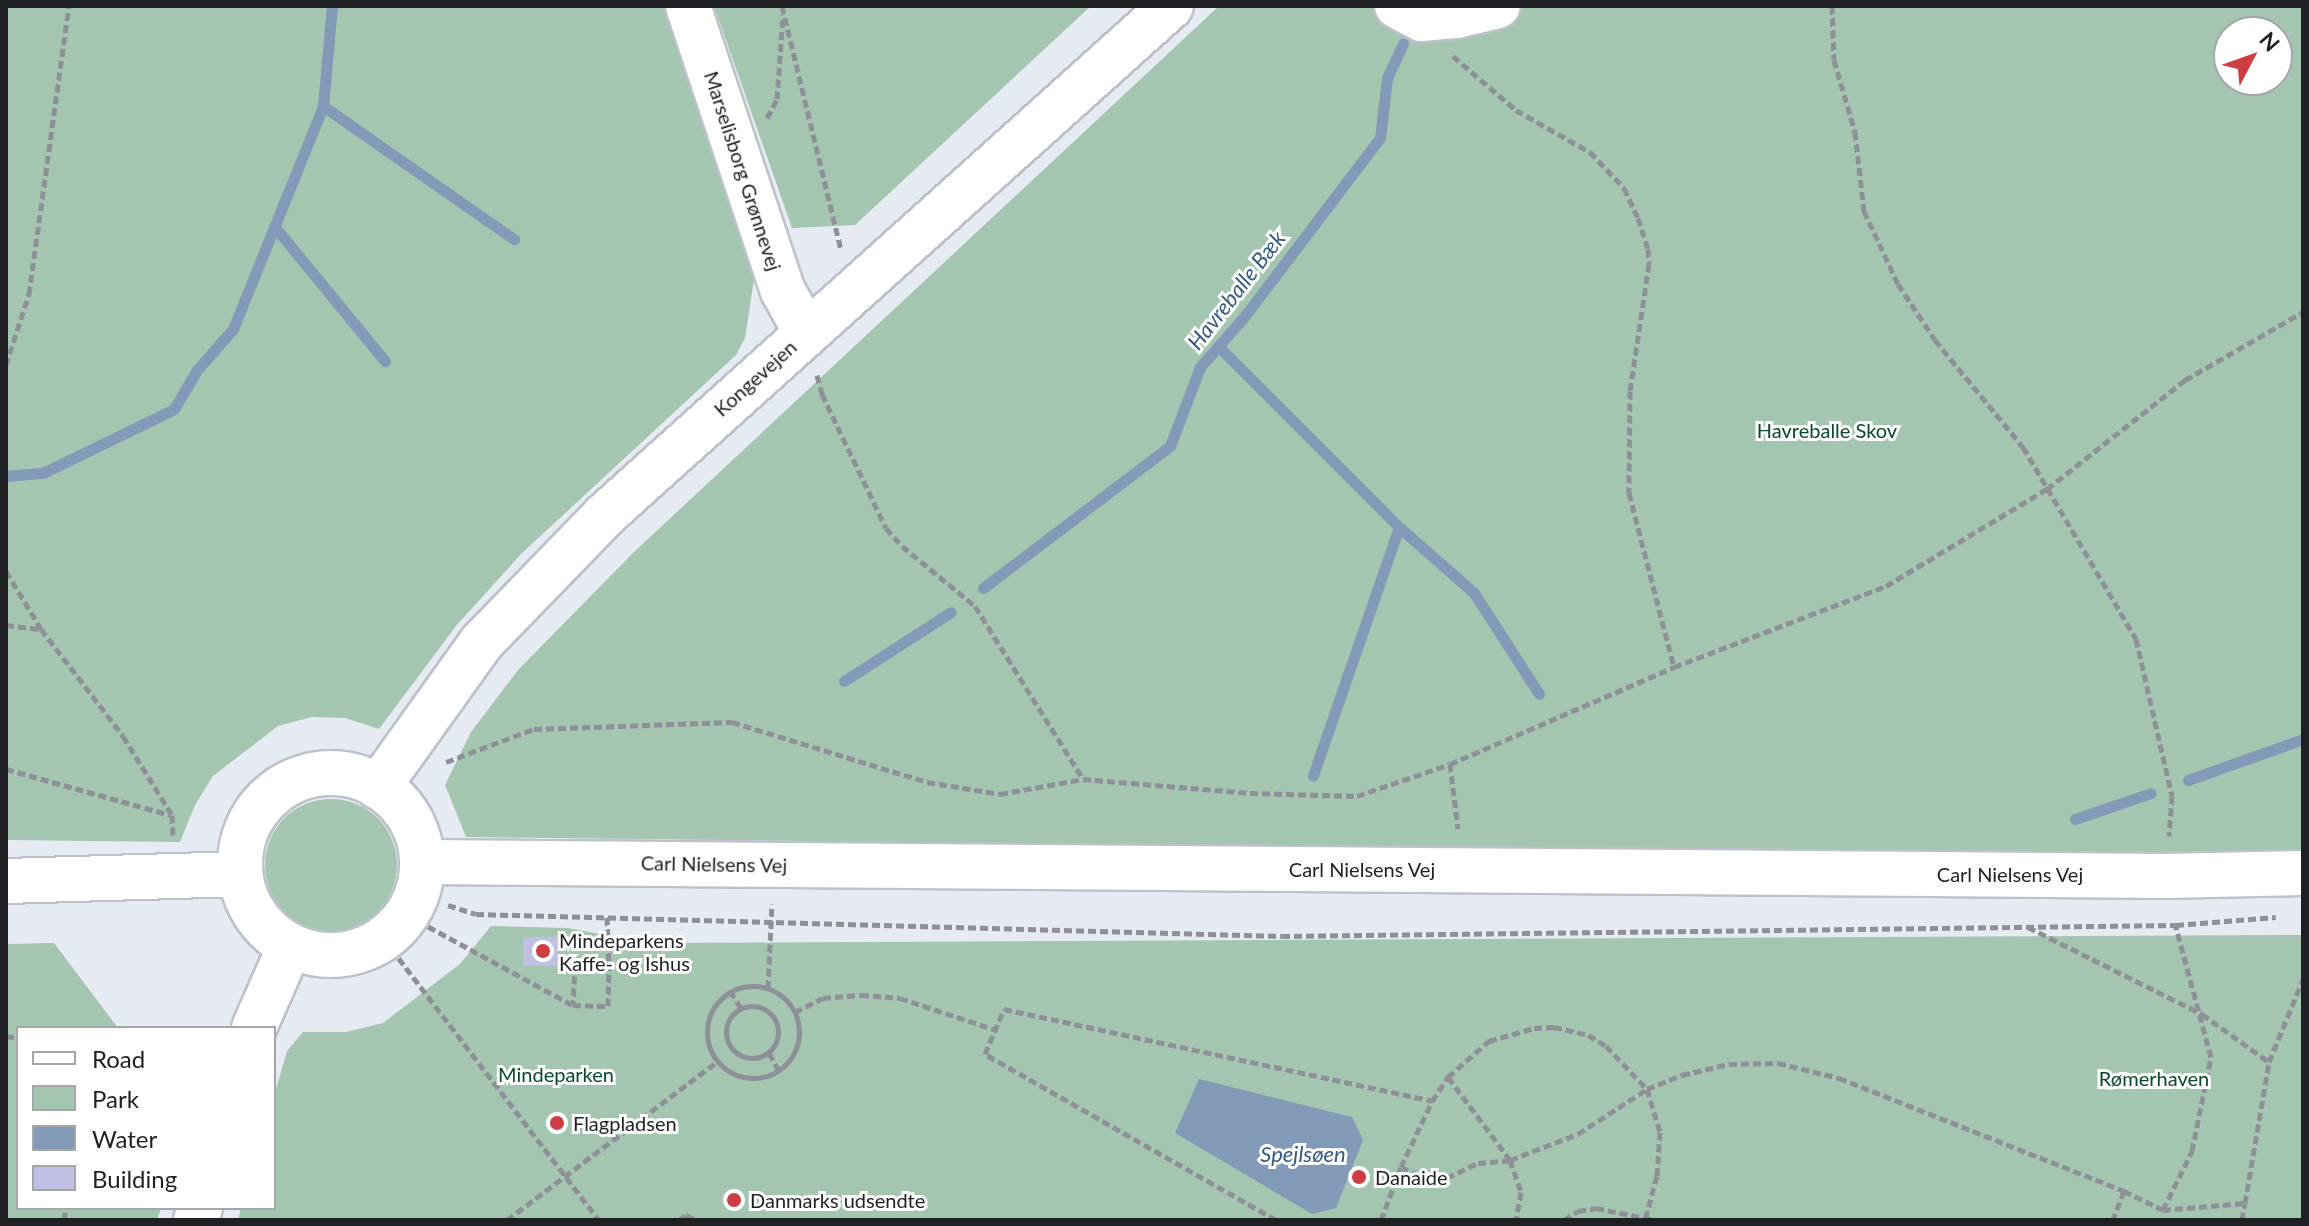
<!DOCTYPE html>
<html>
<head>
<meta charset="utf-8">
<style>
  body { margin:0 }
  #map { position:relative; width:2309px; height:1226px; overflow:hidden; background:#e6eaf3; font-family:Lato,sans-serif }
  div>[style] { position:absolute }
  .green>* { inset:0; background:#a4c5b0 }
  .round { border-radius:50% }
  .water>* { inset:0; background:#829ab7 }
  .stream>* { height:11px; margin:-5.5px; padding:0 5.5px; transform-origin:5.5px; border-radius:5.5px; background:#829ab7 }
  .building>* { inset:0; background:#c1bfe3 }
  .path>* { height:5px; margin-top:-2.5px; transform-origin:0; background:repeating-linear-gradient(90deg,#8e9097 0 8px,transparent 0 12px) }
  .path>.ring { margin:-2.5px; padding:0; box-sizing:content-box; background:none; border:5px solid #8e9097; border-radius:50% }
  .roads { filter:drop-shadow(2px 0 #bdc1ca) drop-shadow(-2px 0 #bdc1ca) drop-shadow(0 2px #bdc1ca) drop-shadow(0 -2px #bdc1ca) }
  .minor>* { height:44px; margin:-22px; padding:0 22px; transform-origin:22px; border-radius:22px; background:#fff }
  .minor>.ring { margin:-22px; padding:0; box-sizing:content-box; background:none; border:44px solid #fff; border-radius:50% }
  .dots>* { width:22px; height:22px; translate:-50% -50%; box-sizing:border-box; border:4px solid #fff; border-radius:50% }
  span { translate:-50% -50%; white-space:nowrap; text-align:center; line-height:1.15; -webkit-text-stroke:6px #fff; paint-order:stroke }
  .street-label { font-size:20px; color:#1f2023 }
  .park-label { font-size:20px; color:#07492c }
  .poi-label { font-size:20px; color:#1f2023 }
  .left { translate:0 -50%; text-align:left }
  .water-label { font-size:22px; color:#345a83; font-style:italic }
  .frame { position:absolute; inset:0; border:8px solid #1f2023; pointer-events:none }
  .legend { position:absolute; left:16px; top:1026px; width:260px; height:184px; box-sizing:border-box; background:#fff; border:2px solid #a5a6a7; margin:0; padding:10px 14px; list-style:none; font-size:24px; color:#1f2023 }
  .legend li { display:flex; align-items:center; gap:16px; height:40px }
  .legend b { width:40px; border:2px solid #a5a6a7 }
  .north { position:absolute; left:2213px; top:16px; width:80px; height:80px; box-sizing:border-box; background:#fff; border:2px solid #a5a6a7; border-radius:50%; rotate:49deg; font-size:22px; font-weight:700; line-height:32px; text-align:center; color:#1f2023 }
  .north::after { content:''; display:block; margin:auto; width:28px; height:36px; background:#cd3d41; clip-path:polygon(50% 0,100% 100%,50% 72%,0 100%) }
</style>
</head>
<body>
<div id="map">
  <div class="green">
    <i style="clip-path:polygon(6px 6px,667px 6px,745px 232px,754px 279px,745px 338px,736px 355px,521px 554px,456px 626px,379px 729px,345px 718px,312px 717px,278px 726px,213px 776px,195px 805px,180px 842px,6px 840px)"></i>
    <i style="clip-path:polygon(714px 6px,1091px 6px,855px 225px,792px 228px)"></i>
    <i style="clip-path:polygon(evenodd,1219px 6px,2303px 6px,2303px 850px,1952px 855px,466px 837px,445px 785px,471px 732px,518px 670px,634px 552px,1219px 6px,2229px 32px,2277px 32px,2277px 80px,2229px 80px,2229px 32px)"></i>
    <i class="round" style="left:265px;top:799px;width:132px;height:132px"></i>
    <i style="clip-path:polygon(491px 926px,568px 928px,648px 943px,2303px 935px,2303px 1220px,238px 1220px,241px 1208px,274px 1208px,274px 1096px,287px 1051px,303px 1032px,346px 1032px,383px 1023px,460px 964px)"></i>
    <i style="clip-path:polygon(54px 943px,118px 1028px,18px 1028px,18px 1208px,161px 1208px,157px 1220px,6px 1220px,6px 944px)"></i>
  </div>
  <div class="water">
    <i style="clip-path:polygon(1199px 1079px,1352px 1117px,1363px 1140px,1336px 1208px,1312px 1214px,1175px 1133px)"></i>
  </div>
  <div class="stream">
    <i style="left:323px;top:106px;width:233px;rotate:34.9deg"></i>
    <i style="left:274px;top:226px;width:175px;rotate:50.6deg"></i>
    <i style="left:1218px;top:346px;width:256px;rotate:45deg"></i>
    <i style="left:1399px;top:527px;width:263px;rotate:109.1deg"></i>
    <i style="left:6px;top:476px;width:37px;rotate:-5deg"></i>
    <i style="left:43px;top:473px;width:146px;rotate:-26deg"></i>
    <i style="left:174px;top:409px;width:45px;rotate:-59.5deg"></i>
    <i style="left:197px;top:370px;width:55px;rotate:-48.7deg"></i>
    <i style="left:233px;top:329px;width:240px;rotate:-68deg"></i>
    <i style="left:323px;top:106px;width:100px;rotate:-84.9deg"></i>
    <i style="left:1399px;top:527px;width:100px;rotate:41.3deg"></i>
    <i style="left:1474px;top:593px;width:120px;rotate:57.2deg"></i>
    <i style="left:983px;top:588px;width:235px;rotate:-37.2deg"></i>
    <i style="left:1170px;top:446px;width:85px;rotate:-69.2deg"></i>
    <i style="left:1200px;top:367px;width:67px;rotate:-48.7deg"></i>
    <i style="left:1244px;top:317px;width:225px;rotate:-52.8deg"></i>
    <i style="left:1380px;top:138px;width:60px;rotate:-83.3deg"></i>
    <i style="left:1387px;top:78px;width:38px;rotate:-65deg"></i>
    <i style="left:844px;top:681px;width:127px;rotate:-32.8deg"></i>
    <i style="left:2188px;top:780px;width:122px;rotate:-19.6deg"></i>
    <i style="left:2075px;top:819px;width:80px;rotate:-18.9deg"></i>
  </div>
  <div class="building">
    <i style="clip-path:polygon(523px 937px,558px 937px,558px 966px,523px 966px)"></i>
  </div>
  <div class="path">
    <i style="left:782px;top:6px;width:251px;rotate:76.4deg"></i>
    <i style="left:1832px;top:6px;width:54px;rotate:87.9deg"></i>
    <i style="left:1834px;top:60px;width:75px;rotate:73.7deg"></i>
    <i style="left:1855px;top:132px;width:80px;rotate:83.5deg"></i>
    <i style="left:1864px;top:211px;width:81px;rotate:65deg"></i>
    <i style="left:1898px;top:284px;width:67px;rotate:56.5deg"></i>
    <i style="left:1935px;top:340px;width:139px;rotate:50.6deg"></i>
    <i style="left:2023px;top:447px;width:223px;rotate:59.5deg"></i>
    <i style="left:2136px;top:639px;width:161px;rotate:77.1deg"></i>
    <i style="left:2172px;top:796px;width:40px;rotate:94.3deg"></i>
    <i style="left:1453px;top:56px;width:83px;rotate:40.6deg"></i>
    <i style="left:1516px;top:110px;width:85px;rotate:29.6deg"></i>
    <i style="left:1590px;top:152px;width:50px;rotate:46.6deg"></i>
    <i style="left:1624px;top:188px;width:33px;rotate:65deg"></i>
    <i style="left:1638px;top:218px;width:33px;rotate:72deg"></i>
    <i style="left:1648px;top:249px;width:15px;rotate:86deg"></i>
    <i style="left:1649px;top:264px;width:128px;rotate:98.5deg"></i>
    <i style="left:1630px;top:391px;width:102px;rotate:90.6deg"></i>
    <i style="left:1629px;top:493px;width:180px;rotate:75.5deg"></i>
    <i style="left:767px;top:118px;width:21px;rotate:-62deg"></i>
    <i style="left:777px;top:99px;width:84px;rotate:-85.9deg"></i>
    <i style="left:6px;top:365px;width:75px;rotate:-72.1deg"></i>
    <i style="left:29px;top:294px;width:291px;rotate:-82.1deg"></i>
    <i style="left:817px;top:375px;width:20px;rotate:75deg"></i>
    <i style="left:822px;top:394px;width:148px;rotate:64.5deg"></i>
    <i style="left:886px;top:528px;width:24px;rotate:48deg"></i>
    <i style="left:902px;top:546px;width:94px;rotate:39.4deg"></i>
    <i style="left:975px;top:606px;width:204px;rotate:58deg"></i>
    <i style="left:6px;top:571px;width:68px;rotate:58.9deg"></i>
    <i style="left:41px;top:629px;width:135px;rotate:52.5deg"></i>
    <i style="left:123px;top:736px;width:93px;rotate:58.2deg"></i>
    <i style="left:172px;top:815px;width:22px;rotate:87deg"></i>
    <i style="left:6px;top:625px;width:34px;rotate:7deg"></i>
    <i style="left:446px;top:762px;width:94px;rotate:-20.6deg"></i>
    <i style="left:534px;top:729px;width:198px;rotate:-2deg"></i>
    <i style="left:732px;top:722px;width:204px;rotate:17.1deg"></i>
    <i style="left:927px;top:782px;width:74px;rotate:9.3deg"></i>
    <i style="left:1000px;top:794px;width:84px;rotate:-10.2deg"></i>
    <i style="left:1083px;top:779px;width:168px;rotate:4.8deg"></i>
    <i style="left:1250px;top:793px;width:107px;rotate:1.6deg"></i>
    <i style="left:1357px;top:796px;width:98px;rotate:-19deg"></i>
    <i style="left:1450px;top:764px;width:244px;rotate:-23.4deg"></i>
    <i style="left:1674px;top:667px;width:227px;rotate:-20.9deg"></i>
    <i style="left:1886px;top:586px;width:188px;rotate:-31.1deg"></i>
    <i style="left:2047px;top:489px;width:176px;rotate:-38.3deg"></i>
    <i style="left:2185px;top:380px;width:136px;rotate:-30deg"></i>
    <i style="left:1450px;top:764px;width:65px;rotate:83deg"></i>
    <i style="left:6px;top:769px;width:171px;rotate:15.6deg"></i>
    <i style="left:448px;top:905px;width:29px;rotate:18deg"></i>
    <i style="left:476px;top:914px;width:806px;rotate:1.56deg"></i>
    <i style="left:1282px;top:936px;width:894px;rotate:-0.7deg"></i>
    <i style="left:2176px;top:925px;width:100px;rotate:-4.6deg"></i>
    <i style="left:407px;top:915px;width:189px;rotate:28.5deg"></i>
    <i style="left:573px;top:1005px;width:35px;rotate:2deg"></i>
    <i style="left:608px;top:1006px;width:40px;rotate:-88.6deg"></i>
    <i style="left:609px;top:966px;width:34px;rotate:-177deg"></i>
    <i style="left:575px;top:964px;width:41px;rotate:92.8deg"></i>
    <i style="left:607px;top:917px;width:49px;rotate:87.7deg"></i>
    <i style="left:2028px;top:927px;width:195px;rotate:26.6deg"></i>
    <i style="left:2202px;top:1014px;width:82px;rotate:35.6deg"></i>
    <i style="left:384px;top:939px;width:354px;rotate:52.6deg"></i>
    <i class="ring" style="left:707px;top:986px;width:87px;height:87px"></i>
    <i style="left:768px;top:988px;width:84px;rotate:-87.3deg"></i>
    <i style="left:730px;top:991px;width:20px;rotate:57deg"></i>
    <i class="ring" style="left:726px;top:1006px;width:47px;height:47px"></i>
    <i style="left:795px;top:1012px;width:31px;rotate:-27deg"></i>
    <i style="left:823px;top:998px;width:38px;rotate:-5deg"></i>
    <i style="left:861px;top:995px;width:39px;rotate:4deg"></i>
    <i style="left:900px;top:998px;width:101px;rotate:18.4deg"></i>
    <i style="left:6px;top:1036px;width:12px;rotate:9deg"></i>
    <i style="left:769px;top:1053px;width:21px;rotate:61deg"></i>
    <i style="left:1448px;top:1077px;width:104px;rotate:53.2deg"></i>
    <i style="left:1510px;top:1160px;width:34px;rotate:71deg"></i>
    <i style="left:1521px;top:1192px;width:28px;rotate:100deg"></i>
    <i style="left:1401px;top:1167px;width:38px;rotate:25deg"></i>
    <i style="left:1436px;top:1183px;width:47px;rotate:-25.5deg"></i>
    <i style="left:1478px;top:1163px;width:32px;rotate:-5deg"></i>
    <i style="left:1510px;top:1160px;width:73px;rotate:-20.9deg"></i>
    <i style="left:1578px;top:1134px;width:82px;rotate:-33.1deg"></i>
    <i style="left:1647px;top:1089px;width:38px;rotate:-22deg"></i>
    <i style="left:1682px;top:1075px;width:48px;rotate:-13.2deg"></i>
    <i style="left:1729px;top:1064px;width:49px;rotate:-1.2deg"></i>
    <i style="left:1778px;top:1063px;width:63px;rotate:13.8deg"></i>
    <i style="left:1839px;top:1078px;width:307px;rotate:21.6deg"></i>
    <i style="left:2124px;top:1191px;width:31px;rotate:111deg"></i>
    <i style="left:2124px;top:1191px;width:43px;rotate:26deg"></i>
    <i style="left:2163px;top:1210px;width:82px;rotate:-4.9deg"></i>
    <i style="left:2245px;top:1203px;width:143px;rotate:-80.3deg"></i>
    <i style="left:2269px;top:1062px;width:90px;rotate:-67.7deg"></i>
    <i style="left:2163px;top:1210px;width:66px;rotate:-63.8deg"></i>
    <i style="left:2192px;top:1151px;width:96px;rotate:-78.6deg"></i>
    <i style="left:2211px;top:1057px;width:138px;rotate:-105.1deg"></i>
    <i style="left:64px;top:1220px;width:12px;rotate:-81deg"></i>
    <i style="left:507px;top:1220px;width:263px;rotate:-37deg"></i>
    <i style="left:679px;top:1220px;width:9px;rotate:-36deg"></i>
    <i style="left:686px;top:1215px;width:11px;rotate:27deg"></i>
    <i style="left:1276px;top:1220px;width:335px;rotate:-150.3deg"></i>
    <i style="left:985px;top:1054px;width:49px;rotate:-67.1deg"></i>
    <i style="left:1004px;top:1009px;width:438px;rotate:12.1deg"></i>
    <i style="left:1381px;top:1220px;width:57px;rotate:-69.3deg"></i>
    <i style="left:1401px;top:1167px;width:73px;rotate:-64.8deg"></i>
    <i style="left:1432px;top:1101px;width:29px;rotate:-56deg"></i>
    <i style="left:1448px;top:1077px;width:55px;rotate:-41.3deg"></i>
    <i style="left:1489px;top:1041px;width:47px;rotate:-16.1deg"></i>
    <i style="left:1534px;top:1028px;width:20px;rotate:-3deg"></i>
    <i style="left:1554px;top:1027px;width:35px;rotate:13deg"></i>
    <i style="left:1588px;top:1035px;width:21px;rotate:31deg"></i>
    <i style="left:1606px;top:1046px;width:59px;rotate:46.4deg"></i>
    <i style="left:1647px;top:1089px;width:45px;rotate:73.2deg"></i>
    <i style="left:1660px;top:1132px;width:44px;rotate:93.9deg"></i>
    <i style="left:1657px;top:1176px;width:46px;rotate:105.3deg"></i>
    <i style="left:1564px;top:1220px;width:17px;rotate:-33deg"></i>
    <i style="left:1578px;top:1211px;width:18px;rotate:-9deg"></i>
    <i style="left:1596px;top:1208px;width:61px;rotate:11.3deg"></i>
    <i style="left:2242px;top:1220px;width:17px;rotate:-80deg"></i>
  </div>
  <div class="roads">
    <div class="minor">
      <i style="left:688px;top:6px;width:300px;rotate:71.6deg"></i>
      <i style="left:783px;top:291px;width:47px;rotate:60.7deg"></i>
      <i style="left:1397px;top:6px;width:27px;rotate:28deg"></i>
      <i style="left:1421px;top:19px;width:36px;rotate:-5deg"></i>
      <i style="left:1457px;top:16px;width:42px;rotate:-13.7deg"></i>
      <i class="ring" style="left:240px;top:773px;width:138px;height:138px"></i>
      <i style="left:378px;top:787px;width:178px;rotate:-54.4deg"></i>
      <i style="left:482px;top:642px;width:177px;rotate:-45.9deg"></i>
      <i style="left:605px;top:515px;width:761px;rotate:-41.96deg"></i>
      <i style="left:422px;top:862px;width:1743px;rotate:0.46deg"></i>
      <i style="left:2165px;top:876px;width:138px;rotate:-1.2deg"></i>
      <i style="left:6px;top:881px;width:234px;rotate:-1.7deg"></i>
      <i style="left:254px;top:1028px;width:90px;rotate:-66.3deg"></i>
      <i style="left:196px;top:1220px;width:13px;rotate:-72deg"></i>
    </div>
  </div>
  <div class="dots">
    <i style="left:543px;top:951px;background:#cd3d41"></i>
    <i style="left:557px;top:1123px;background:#cd3d41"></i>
    <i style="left:1359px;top:1177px;background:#cd3d41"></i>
    <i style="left:734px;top:1200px;background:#cd3d41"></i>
  </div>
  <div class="street-label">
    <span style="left:743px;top:171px;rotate:72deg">Marselisborg Grønnevej</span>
    <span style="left:755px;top:378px;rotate:-42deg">Kongevejen</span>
    <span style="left:714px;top:864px;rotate:1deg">Carl Nielsens Vej</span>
    <span style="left:1362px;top:869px">Carl Nielsens Vej</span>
    <span style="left:2010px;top:874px">Carl Nielsens Vej</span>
  </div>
  <div class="park-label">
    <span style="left:1827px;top:430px">Havreballe Skov</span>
    <span style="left:556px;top:1074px">Mindeparken</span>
    <span style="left:2154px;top:1078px">Rømerhaven</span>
  </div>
  <div class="poi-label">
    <span class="left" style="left:559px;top:952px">Mindeparkens<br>Kaffe- og Ishus</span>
    <span class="left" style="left:573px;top:1123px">Flagpladsen</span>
    <span class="left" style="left:1375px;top:1177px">Danaide</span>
    <span class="left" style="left:750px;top:1200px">Danmarks udsendte</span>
  </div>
  <div class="water-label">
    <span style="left:1236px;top:290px;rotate:-52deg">Havreballe Bæk</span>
    <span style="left:1303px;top:1154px">Spejlsøen</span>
  </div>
  <div class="frame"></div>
  <ul class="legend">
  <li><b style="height:10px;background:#fff"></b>Road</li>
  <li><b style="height:22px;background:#a4c5b0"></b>Park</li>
  <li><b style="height:22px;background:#829ab7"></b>Water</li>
  <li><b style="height:22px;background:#c1bfe3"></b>Building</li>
  </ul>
  <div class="north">N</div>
</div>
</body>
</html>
